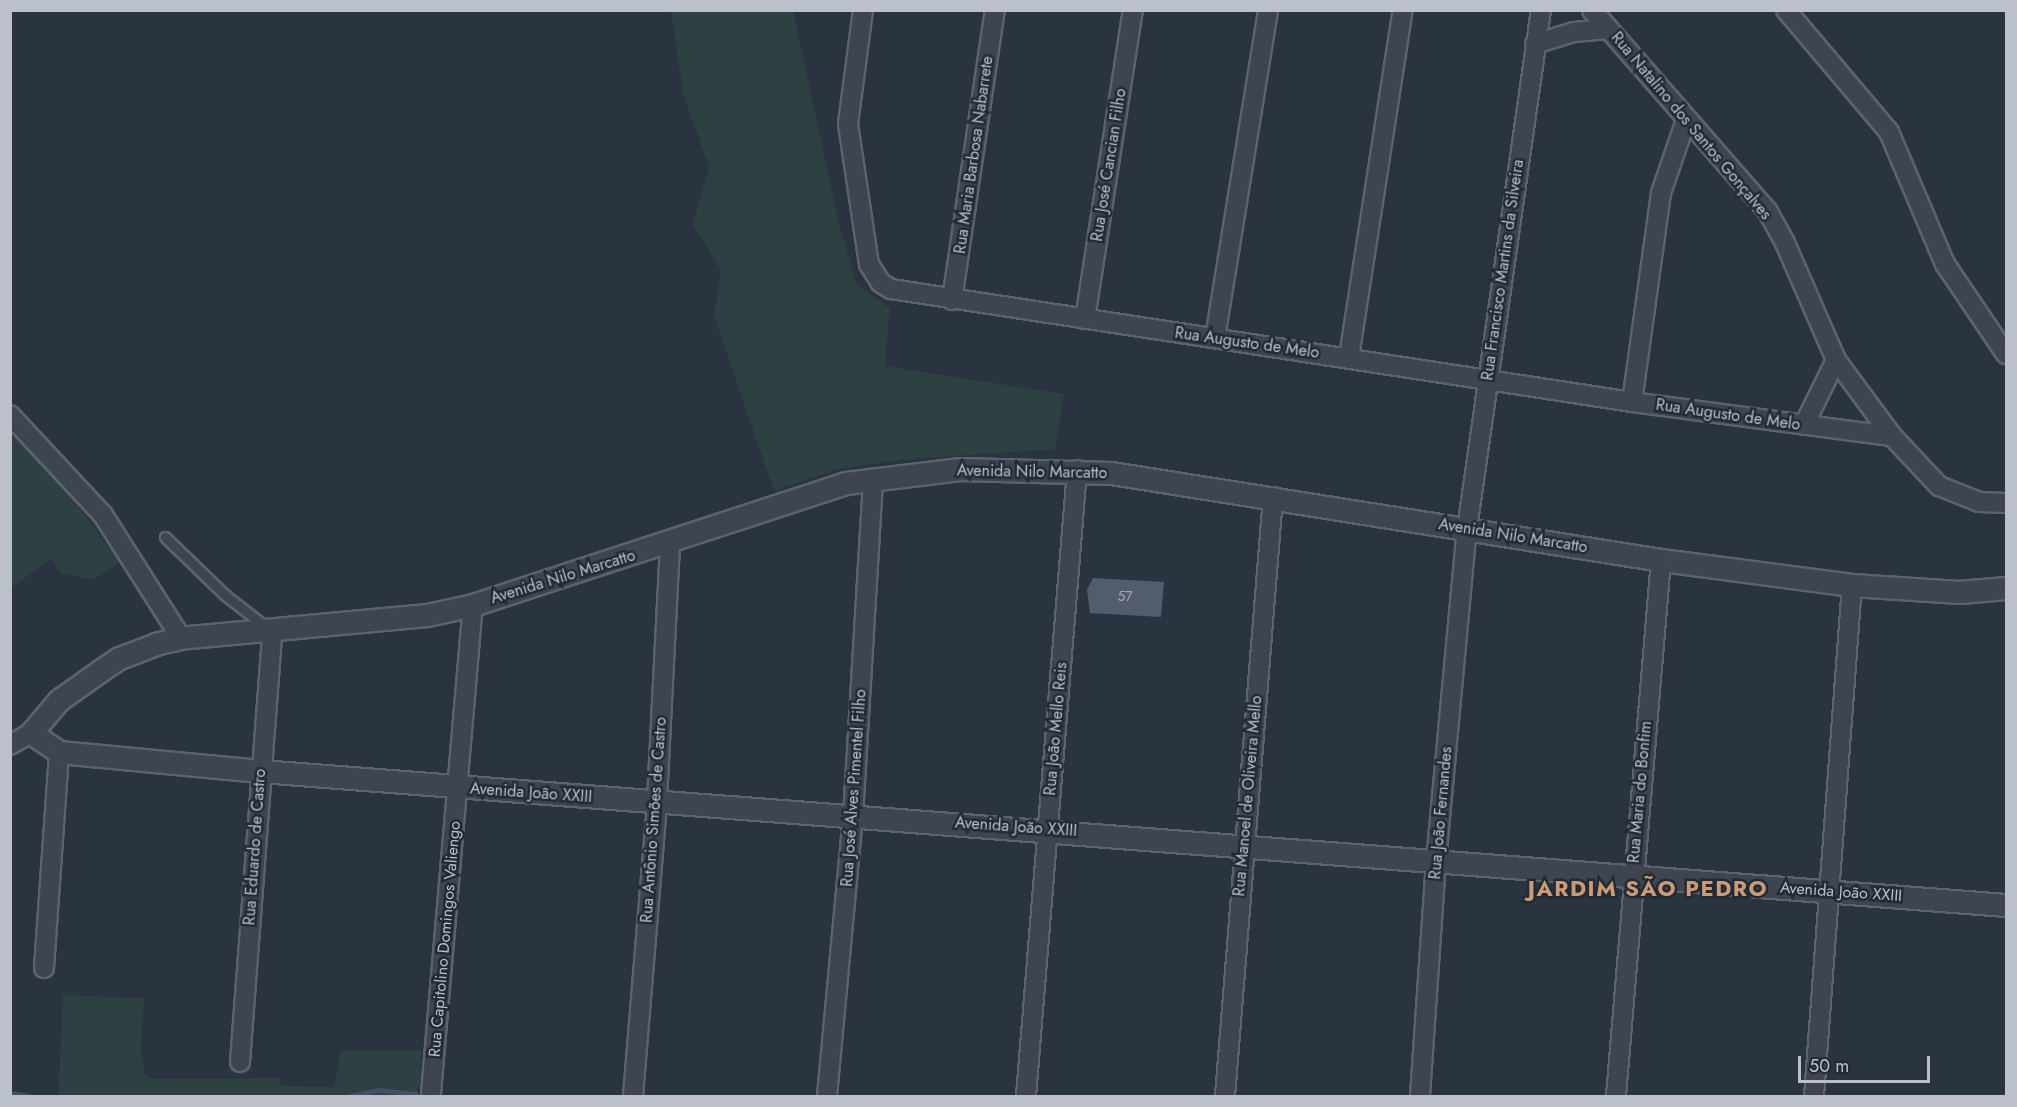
<!DOCTYPE html>
<html>
<head>
<meta charset="utf-8">
<style>
  body { margin:0 }
  #map { position:relative; width:2017px; height:1107px; overflow:hidden; background:#2a3340; font-family:Jost,sans-serif }
  div>[style] { position:absolute }
  .green>* { inset:0; background:#2d4042 }
  .stream>* { height:5px; margin:-2.5px; padding:0 2.5px; transform-origin:2.5px; border-radius:2.5px; background:#425167 }
  .building>* { inset:0; background:#535c6a }
  .roads { filter:drop-shadow(2px 0 #5c636d) drop-shadow(-2px 0 #5c636d) drop-shadow(0 2px #5c636d) drop-shadow(0 -2px #5c636d) }
  .service>* { height:9px; margin:-4.5px; padding:0 4.5px; transform-origin:4.5px; border-radius:4.5px; background:#3e4550 }
  .minor>* { height:18px; margin:-9px; padding:0 9px; transform-origin:9px; border-radius:9px; background:#3e4550 }
  .tertiary>* { height:21px; margin:-10.5px; padding:0 10.5px; transform-origin:10.5px; border-radius:10.5px; background:#3e4550 }
  span { translate:-50% -50%; white-space:nowrap; text-align:center; line-height:1.15; -webkit-text-stroke:5px #222a35; paint-order:stroke }
  .number-label { font-size:14px; color:#a1a7b2 }
  .number-label span { -webkit-text-stroke-width:0 }
  .street-label { font-size:16px; color:#bbc0ca }
  .district-label { font-size:22px; color:#cb9b75; font-weight:700; letter-spacing:1.5px }
  .frame { position:absolute; inset:0; border:12px solid #bbc0ca; pointer-events:none }
  .scale { position:absolute; left:1798px; top:1056px; width:132px; height:27px; box-sizing:border-box; border:3px solid #bbc0ca; border-top:0; padding-left:8px; font-size:18px; line-height:21px; white-space:nowrap; color:#bbc0ca; -webkit-text-stroke:4px #222a35; paint-order:stroke }
</style>
</head>
<body>
<div id="map">
  <div class="green">
    <i style="clip-path:polygon(671px 11px,793px 11px,839px 223px,857px 285px,890px 308px,885px 366px,1064px 394px,1055px 449px,900px 460px,839px 469px,774px 491px,714px 316px,721px 270px,693px 224px,709px 167px,683px 93px)"></i>
    <i style="clip-path:polygon(10px 427px,62px 485px,120px 562px,93px 580px,60px 573px,51px 559px,11px 588px)"></i>
    <i style="clip-path:polygon(63px 995px,144px 998px,141px 1050px,145px 1074px,153px 1079px,280px 1078px,281px 1086px,334px 1087px,341px 1050px,421px 1050px,421px 1079px,416px 1096px,58px 1096px)"></i>
  </div>
  <div class="stream">
    <i style="left:10px;top:1093px;width:20px;rotate:9deg"></i>
    <i style="left:350px;top:1096px;width:30px;rotate:-12deg"></i>
    <i style="left:379px;top:1090px;width:37px;rotate:6deg"></i>
  </div>
  <div class="building">
    <i style="clip-path:polygon(1093px 578px,1164px 582px,1161px 617px,1090px 613px,1087px 590px)"></i>
  </div>
  <div class="roads">
    <div class="service">
      <i style="left:165px;top:537px;width:83px;rotate:44deg"></i>
      <i style="left:225px;top:595px;width:52px;rotate:38deg"></i>
    </div>
    <div class="minor">
      <i style="left:863px;top:10px;width:115px;rotate:97.5deg"></i>
      <i style="left:848px;top:124px;width:142px;rotate:81.5deg"></i>
      <i style="left:869px;top:264px;width:22px;rotate:58deg"></i>
      <i style="left:881px;top:283px;width:12px;rotate:31deg"></i>
      <i style="left:891px;top:289px;width:750px;rotate:8.67deg"></i>
      <i style="left:1632px;top:402px;width:262px;rotate:7.5deg"></i>
      <i style="left:1592px;top:10px;width:268px;rotate:48.9deg"></i>
      <i style="left:1768px;top:212px;width:35px;rotate:61deg"></i>
      <i style="left:1785px;top:243px;width:128px;rotate:66.4deg"></i>
      <i style="left:1836px;top:360px;width:94px;rotate:53.6deg"></i>
      <i style="left:1892px;top:436px;width:69px;rotate:46.8deg"></i>
      <i style="left:1939px;top:486px;width:43px;rotate:21.8deg"></i>
      <i style="left:1979px;top:502px;width:27px;rotate:2deg"></i>
      <i style="left:1786px;top:10px;width:160px;rotate:49.8deg"></i>
      <i style="left:1889px;top:132px;width:143px;rotate:67deg"></i>
      <i style="left:1945px;top:264px;width:109px;rotate:55.9deg"></i>
      <i style="left:1535px;top:44px;width:41px;rotate:-17.1deg"></i>
      <i style="left:1574px;top:32px;width:35px;rotate:-5deg"></i>
      <i style="left:952px;top:300px;width:293px;rotate:-81.6deg"></i>
      <i style="left:1085px;top:319px;width:313px;rotate:-81.2deg"></i>
      <i style="left:1215px;top:338px;width:332px;rotate:-80.8deg"></i>
      <i style="left:1349px;top:357px;width:351px;rotate:-81.2deg"></i>
      <i style="left:1632px;top:402px;width:211px;rotate:-82.1deg"></i>
      <i style="left:1661px;top:193px;width:77px;rotate:-71.1deg"></i>
      <i style="left:10px;top:415px;width:137px;rotate:47.1deg"></i>
      <i style="left:103px;top:515px;width:146px;rotate:57.6deg"></i>
      <i style="left:1804px;top:425px;width:72px;rotate:-63.8deg"></i>
      <i style="left:10px;top:745px;width:24px;rotate:-30deg"></i>
      <i style="left:44px;top:968px;width:217px;rotate:-86deg"></i>
      <i style="left:240px;top:1062px;width:431px;rotate:-85.7deg"></i>
      <i style="left:431px;top:1093px;width:490px;rotate:-85.1deg"></i>
      <i style="left:633px;top:1096px;width:296px;rotate:-85.3deg"></i>
      <i style="left:657px;top:801px;width:257px;rotate:-87.1deg"></i>
      <i style="left:827px;top:1096px;width:280px;rotate:-84.7deg"></i>
      <i style="left:853px;top:817px;width:339px;rotate:-86.6deg"></i>
      <i style="left:1026px;top:1096px;width:628px;rotate:-85.34deg"></i>
      <i style="left:1225px;top:1096px;width:601px;rotate:-85.42deg"></i>
      <i style="left:1420px;top:1096px;width:236px;rotate:-86.1deg"></i>
      <i style="left:1436px;top:861px;width:333px;rotate:-84.7deg"></i>
      <i style="left:1467px;top:529px;width:524px;rotate:-81.89deg"></i>
      <i style="left:1616px;top:1096px;width:538px;rotate:-85.2deg"></i>
      <i style="left:1814px;top:1096px;width:512px;rotate:-85.75deg"></i>
    </div>
    <div class="tertiary">
      <i style="left:2006px;top:588px;width:47px;rotate:175.1deg"></i>
      <i style="left:1959px;top:592px;width:107px;rotate:-176.3deg"></i>
      <i style="left:1852px;top:585px;width:193px;rotate:-172.5deg"></i>
      <i style="left:1661px;top:560px;width:557px;rotate:-171.01deg"></i>
      <i style="left:1111px;top:473px;width:151px;rotate:-178.5deg"></i>
      <i style="left:960px;top:469px;width:115px;rotate:173deg"></i>
      <i style="left:846px;top:483px;width:392px;rotate:161.9deg"></i>
      <i style="left:473px;top:605px;width:47px;rotate:167.7deg"></i>
      <i style="left:427px;top:615px;width:247px;rotate:174.7deg"></i>
      <i style="left:181px;top:638px;width:26px;rotate:167deg"></i>
      <i style="left:156px;top:644px;width:40px;rotate:159deg"></i>
      <i style="left:119px;top:658px;width:23px;rotate:146deg"></i>
      <i style="left:100px;top:671px;width:50px;rotate:144.7deg"></i>
      <i style="left:59px;top:700px;width:43px;rotate:130.3deg"></i>
      <i style="left:31px;top:733px;width:34px;rotate:34deg"></i>
      <i style="left:59px;top:752px;width:202px;rotate:5.4deg"></i>
      <i style="left:260px;top:771px;width:1751px;rotate:4.39deg"></i>
    </div>
  </div>
  <div class="number-label">
    <span style="left:1125px;top:596px">57</span>
  </div>
  <div class="street-label">
    <span style="left:1691px;top:126px;rotate:50deg">Rua Natalino dos Santos Gonçalves</span>
    <span style="left:974px;top:155px;rotate:-82deg">Rua Maria Barbosa Nabarrete</span>
    <span style="left:1109px;top:165px;rotate:-81deg">Rua José Cancian Filho</span>
    <span style="left:1503px;top:270px;rotate:-82deg">Rua Francisco Martins da Silveira</span>
    <span style="left:1247px;top:343px;rotate:8deg">Rua Augusto de Melo</span>
    <span style="left:1728px;top:415px;rotate:8deg">Rua Augusto de Melo</span>
    <span style="left:1032px;top:472px;rotate:1deg">Avenida Nilo Marcatto</span>
    <span style="left:1513px;top:536px;rotate:9deg">Avenida Nilo Marcatto</span>
    <span style="left:563px;top:577px;rotate:-17deg">Avenida Nilo Marcatto</span>
    <span style="left:1056px;top:729px;rotate:-85deg">Rua João Mello Reis</span>
    <span style="left:854px;top:788px;rotate:-86deg">Rua José Alves Pimentel Filho</span>
    <span style="left:1640px;top:792px;rotate:-85deg">Rua Maria do Bonfim</span>
    <span style="left:531px;top:793px;rotate:4deg">Avenida João XXIII</span>
    <span style="left:1248px;top:796px;rotate:-85deg">Rua Manoel de Oliveira Mello</span>
    <span style="left:1441px;top:813px;rotate:-85deg">Rua João Fernandes</span>
    <span style="left:654px;top:820px;rotate:-86deg">Rua Antônio Simões de Castro</span>
    <span style="left:1016px;top:827px;rotate:4deg">Avenida João XXIII</span>
    <span style="left:255px;top:847px;rotate:-86deg">Rua Eduardo de Castro</span>
    <span style="left:1841px;top:892px;rotate:4deg">Avenida João XXIII</span>
    <span style="left:445px;top:939px;rotate:-85deg">Rua Capitolino Domingos Valiengo</span>
  </div>
  <div class="district-label">
    <span style="left:1648px;top:889px">JARDIM SÃO PEDRO</span>
  </div>
  <div class="frame"></div>
  <div class="scale">50 m</div>
</div>
</body>
</html>
